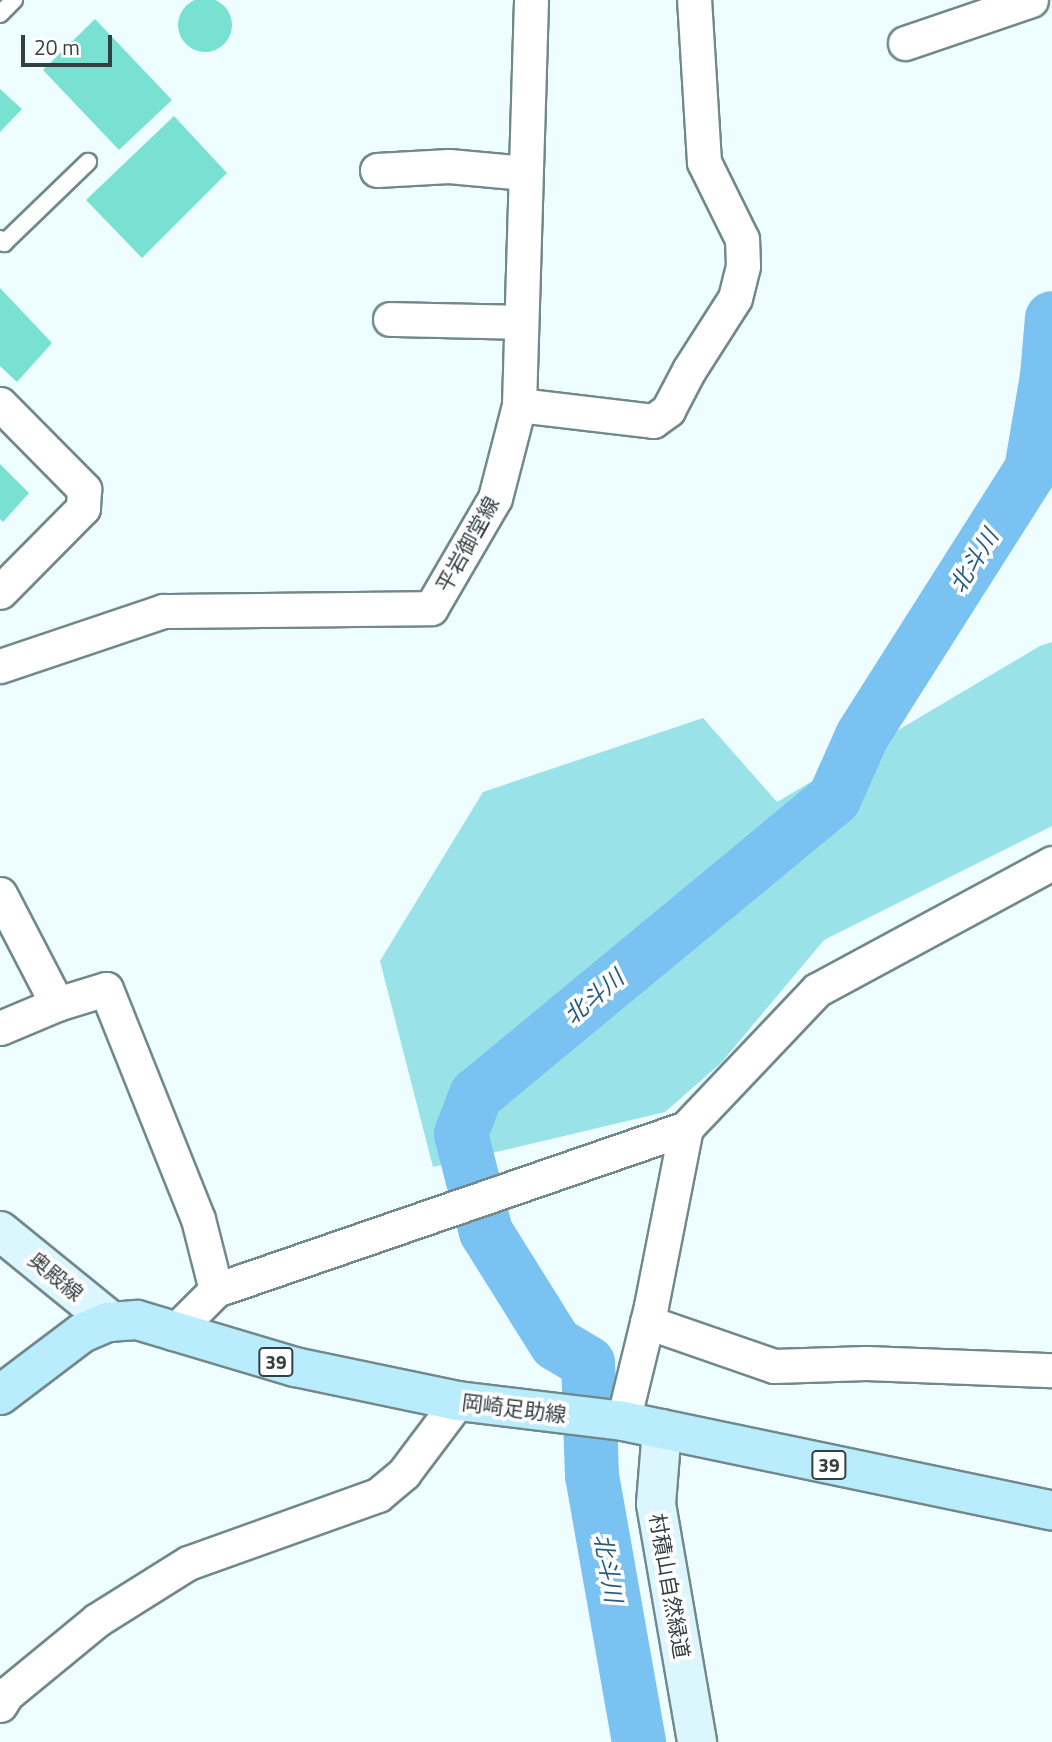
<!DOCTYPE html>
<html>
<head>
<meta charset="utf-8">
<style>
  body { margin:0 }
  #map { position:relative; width:1052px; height:1742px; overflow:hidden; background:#eefdff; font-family:"Titillium Web","Noto Sans JP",sans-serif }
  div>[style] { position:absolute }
  .green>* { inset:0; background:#99e2e8 }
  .river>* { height:54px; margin:-27px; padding:0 27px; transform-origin:27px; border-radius:27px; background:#79c2f1 }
  .building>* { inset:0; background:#79e1d2 }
  .round { border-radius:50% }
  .roads { filter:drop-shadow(2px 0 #71898b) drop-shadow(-2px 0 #71898b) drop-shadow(0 2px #71898b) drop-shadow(0 -2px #71898b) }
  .lane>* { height:16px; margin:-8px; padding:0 8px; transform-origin:8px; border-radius:8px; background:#fff }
  .street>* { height:33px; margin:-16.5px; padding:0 16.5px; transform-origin:16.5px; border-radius:16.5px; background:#fff }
  .secondary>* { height:38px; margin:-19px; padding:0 19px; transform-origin:19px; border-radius:19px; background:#dcf6fe }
  .primary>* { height:38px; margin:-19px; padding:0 19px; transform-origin:19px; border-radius:19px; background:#b9ecfd }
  span { translate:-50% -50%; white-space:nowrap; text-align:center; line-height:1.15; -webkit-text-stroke:7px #fff; paint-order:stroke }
  .shield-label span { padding:2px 5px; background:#fff; border:2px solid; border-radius:5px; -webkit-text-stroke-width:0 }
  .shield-label { font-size:19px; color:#353f40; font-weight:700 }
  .street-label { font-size:21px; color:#353f40 }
  .water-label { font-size:23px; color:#265d7d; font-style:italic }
  .scale { position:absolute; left:21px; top:35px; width:91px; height:32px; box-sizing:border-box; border:4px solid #353f40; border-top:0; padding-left:9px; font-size:21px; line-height:24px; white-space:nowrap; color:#353f40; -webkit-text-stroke:5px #fff; paint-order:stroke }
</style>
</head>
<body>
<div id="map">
  <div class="green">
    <i style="clip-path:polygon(1052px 642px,1052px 826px,824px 940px,721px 1063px,665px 1112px,433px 1167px,380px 961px,483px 792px,703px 718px,777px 802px,1040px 646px)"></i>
  </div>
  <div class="river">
    <i style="left:639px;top:1742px;width:270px;rotate:-100deg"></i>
    <i style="left:592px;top:1476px;width:113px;rotate:-92deg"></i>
    <i style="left:588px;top:1363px;width:37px;rotate:-149deg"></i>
    <i style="left:556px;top:1344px;width:132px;rotate:-122deg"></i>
    <i style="left:486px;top:1232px;width:101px;rotate:-104.3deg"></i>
    <i style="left:461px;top:1134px;width:42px;rotate:-69deg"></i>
    <i style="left:476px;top:1095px;width:465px;rotate:-39.6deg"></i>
    <i style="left:834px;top:799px;width:69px;rotate:-66deg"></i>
    <i style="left:862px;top:736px;width:315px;rotate:-57.6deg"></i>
    <i style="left:1031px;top:470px;width:95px;rotate:-80.3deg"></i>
    <i style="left:1047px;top:376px;width:58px;rotate:-85.1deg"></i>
  </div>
  <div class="building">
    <i class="round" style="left:178px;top:-2px;width:54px;height:54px"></i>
    <i style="clip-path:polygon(95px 19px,172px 100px,119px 150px,43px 70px)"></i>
    <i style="clip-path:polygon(0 89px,22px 109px,0 132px)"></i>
    <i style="clip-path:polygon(174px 116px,227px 173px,142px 258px,86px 200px)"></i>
    <i style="clip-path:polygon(0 288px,52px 343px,17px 382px,0 366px)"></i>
    <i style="clip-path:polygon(0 464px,29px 493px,3px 522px,0 519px)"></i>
  </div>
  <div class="roads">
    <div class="lane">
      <i style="left:0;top:14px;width:20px;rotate:-45deg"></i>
      <i style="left:0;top:239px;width:6px;rotate:45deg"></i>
      <i style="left:4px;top:243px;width:117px;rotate:-44deg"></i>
    </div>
    <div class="street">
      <i style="left:905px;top:43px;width:133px;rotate:-18.8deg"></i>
      <i style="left:377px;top:170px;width:72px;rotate:-3.2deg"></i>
      <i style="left:449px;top:166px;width:76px;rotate:5.3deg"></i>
      <i style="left:390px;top:319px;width:131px;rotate:1.3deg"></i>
      <i style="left:0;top:404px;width:120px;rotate:45.3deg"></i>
      <i style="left:84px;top:489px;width:19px;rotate:93deg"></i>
      <i style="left:83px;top:508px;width:118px;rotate:134.7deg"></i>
      <i style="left:519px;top:405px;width:135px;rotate:6.8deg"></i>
      <i style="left:653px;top:421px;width:19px;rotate:-36deg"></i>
      <i style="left:668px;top:410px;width:45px;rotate:-62.3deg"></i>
      <i style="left:689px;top:370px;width:85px;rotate:-57.4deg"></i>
      <i style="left:735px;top:298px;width:33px;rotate:-76deg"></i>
      <i style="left:743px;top:266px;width:27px;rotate:-92deg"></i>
      <i style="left:742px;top:239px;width:86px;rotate:-116.3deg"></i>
      <i style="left:704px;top:162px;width:162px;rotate:-93.5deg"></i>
      <i style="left:0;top:666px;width:172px;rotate:-18.6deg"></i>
      <i style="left:163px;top:611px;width:268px;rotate:-0.6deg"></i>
      <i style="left:431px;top:608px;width:127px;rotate:-59.8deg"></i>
      <i style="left:495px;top:498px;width:96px;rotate:-75.5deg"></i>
      <i style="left:519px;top:405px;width:405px;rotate:-88.3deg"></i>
      <i style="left:0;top:894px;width:124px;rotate:62.6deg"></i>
      <i style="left:0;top:1028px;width:62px;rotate:-22.8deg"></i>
      <i style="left:57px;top:1004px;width:51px;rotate:-17deg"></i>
      <i style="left:106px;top:989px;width:248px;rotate:68.2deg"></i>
      <i style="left:198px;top:1219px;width:73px;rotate:75.8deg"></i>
      <i style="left:647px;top:1322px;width:134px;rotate:19.1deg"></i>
      <i style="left:774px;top:1366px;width:92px;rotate:-1.9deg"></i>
      <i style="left:866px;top:1363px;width:186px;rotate:2.2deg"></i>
      <i style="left:173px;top:1333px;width:61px;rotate:-45deg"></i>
      <i style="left:216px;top:1290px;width:497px;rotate:-19deg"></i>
      <i style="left:686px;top:1128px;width:190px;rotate:-46.5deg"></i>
      <i style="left:817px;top:990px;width:267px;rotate:-28.4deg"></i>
      <i style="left:623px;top:1421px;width:118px;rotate:-76.3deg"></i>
      <i style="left:651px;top:1306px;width:181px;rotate:-78.9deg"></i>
      <i style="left:0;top:1705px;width:13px;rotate:-58deg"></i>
      <i style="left:7px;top:1694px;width:117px;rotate:-39.4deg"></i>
      <i style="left:97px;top:1620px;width:107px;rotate:-32.1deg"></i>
      <i style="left:188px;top:1563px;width:202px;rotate:-19.7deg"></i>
      <i style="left:378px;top:1495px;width:34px;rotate:-40deg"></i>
      <i style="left:404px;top:1473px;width:90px;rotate:-53.1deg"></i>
    </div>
    <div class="secondary">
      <i style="left:0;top:1231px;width:144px;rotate:39.1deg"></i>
      <i style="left:662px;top:1429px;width:75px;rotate:94.6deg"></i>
      <i style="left:656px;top:1504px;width:242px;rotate:80.2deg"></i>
    </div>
    <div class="primary">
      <i style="left:0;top:1395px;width:103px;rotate:-37.1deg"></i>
      <i style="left:82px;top:1333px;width:28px;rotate:-23deg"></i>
      <i style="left:108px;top:1322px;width:29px;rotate:-4deg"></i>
      <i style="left:137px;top:1320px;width:165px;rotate:16.6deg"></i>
      <i style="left:295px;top:1367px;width:167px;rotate:11.8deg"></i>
      <i style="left:458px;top:1401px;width:166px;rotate:6.9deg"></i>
      <i style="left:623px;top:1421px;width:438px;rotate:11.8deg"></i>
    </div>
  </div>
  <div class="shield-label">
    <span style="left:276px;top:1362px">39</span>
    <span style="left:829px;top:1465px">39</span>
  </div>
  <div class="street-label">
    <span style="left:467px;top:544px;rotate:-61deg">平岩御堂線</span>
    <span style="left:56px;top:1276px;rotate:39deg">奥殿線</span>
    <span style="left:514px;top:1408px;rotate:7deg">岡崎足助線</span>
    <span style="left:670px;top:1586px;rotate:80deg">村積山自然緑道</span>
  </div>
  <div class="water-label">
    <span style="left:974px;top:561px;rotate:-58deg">北斗川</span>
    <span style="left:594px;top:997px;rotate:-40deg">北斗川</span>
    <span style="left:608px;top:1568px;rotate:80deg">北斗川</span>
  </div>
  <div class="scale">20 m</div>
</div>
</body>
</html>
